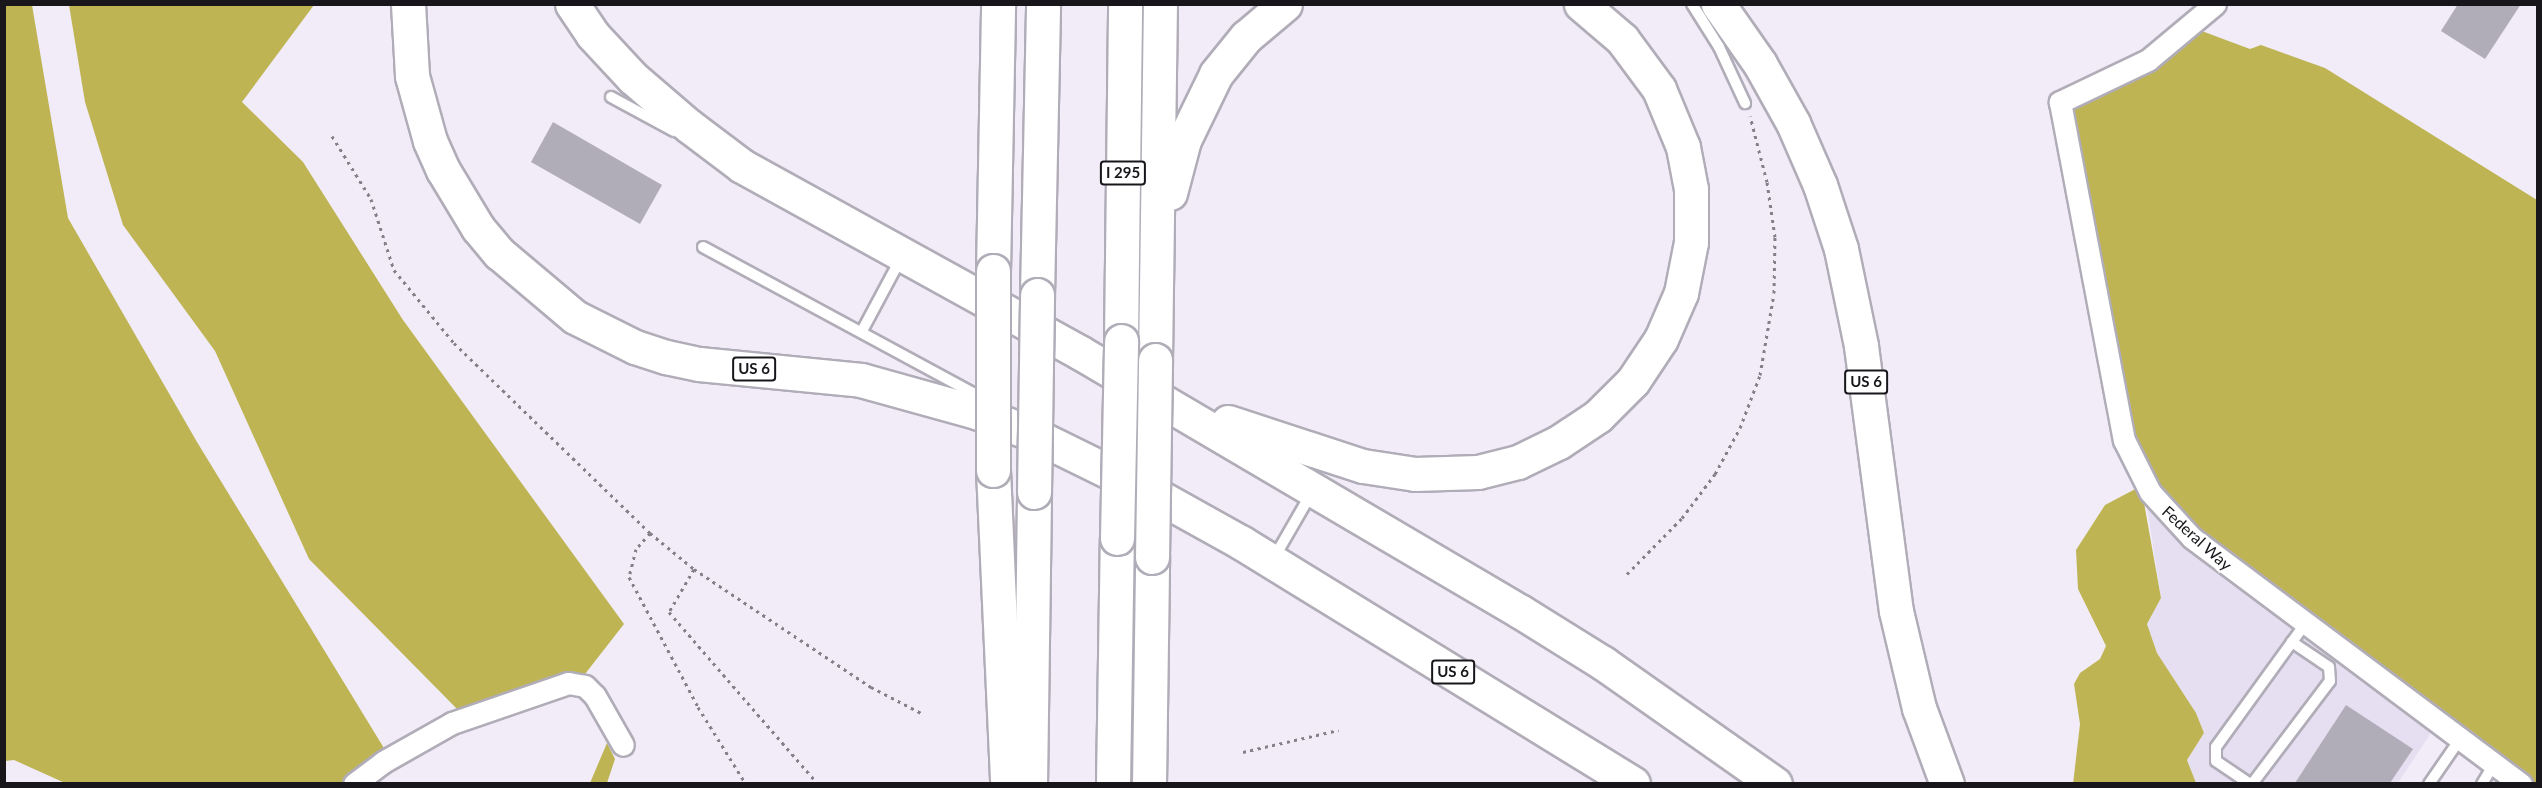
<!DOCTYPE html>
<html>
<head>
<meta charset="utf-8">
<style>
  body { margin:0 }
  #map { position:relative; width:2542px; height:788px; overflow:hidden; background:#f1ecf8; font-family:Lato,sans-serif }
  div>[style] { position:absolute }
  .built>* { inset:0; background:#e6dff2 }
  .forest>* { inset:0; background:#bfb454 }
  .building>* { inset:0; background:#b1adb8 }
  .path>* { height:3px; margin-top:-1.5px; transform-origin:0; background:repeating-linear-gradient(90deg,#838088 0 3px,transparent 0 7.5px) }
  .roads { filter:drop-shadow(2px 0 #b1adb8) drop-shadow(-2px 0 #b1adb8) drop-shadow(0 2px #b1adb8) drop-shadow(0 -2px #b1adb8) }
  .service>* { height:10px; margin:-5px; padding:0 5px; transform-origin:5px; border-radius:5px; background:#fff }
  .minor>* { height:21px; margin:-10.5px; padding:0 10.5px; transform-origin:10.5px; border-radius:10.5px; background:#fff }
  .motorway>* { height:33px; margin:-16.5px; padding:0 16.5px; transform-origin:16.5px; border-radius:16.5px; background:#fff }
  .bridges { filter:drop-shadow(2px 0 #b1adb8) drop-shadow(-2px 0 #b1adb8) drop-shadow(0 2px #b1adb8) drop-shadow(0 -2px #b1adb8) }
  .motorway-bridge>* { height:33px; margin:-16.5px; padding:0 16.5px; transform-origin:16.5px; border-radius:16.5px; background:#fff }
  span { translate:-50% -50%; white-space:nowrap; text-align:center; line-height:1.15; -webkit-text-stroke:4.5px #fff; paint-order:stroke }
  .shield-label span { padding:2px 4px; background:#fff; border:2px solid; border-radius:4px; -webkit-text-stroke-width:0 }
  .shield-label { font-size:15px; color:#18161a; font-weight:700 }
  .street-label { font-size:16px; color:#18161a }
  .frame { position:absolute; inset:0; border:6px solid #18161a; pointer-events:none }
</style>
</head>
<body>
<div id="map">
  <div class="built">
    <i style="clip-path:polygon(2146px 500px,2438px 722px,2398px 783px,2196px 783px,2187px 760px,2204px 733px,2196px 713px,2157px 653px,2147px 624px,2161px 598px)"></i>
  </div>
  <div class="forest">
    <i style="clip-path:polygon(4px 5px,32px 5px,68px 218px,197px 442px,390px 758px,354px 783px,65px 783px,14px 760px,5px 761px)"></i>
    <i style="clip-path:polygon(69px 5px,314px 5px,242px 102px,303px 162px,403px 320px,624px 624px,578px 683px,461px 713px,309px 559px,215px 351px,123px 225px,85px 102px)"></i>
    <i style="clip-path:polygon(2191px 27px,2250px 49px,2261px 45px,2325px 68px,2537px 200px,2537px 783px,2523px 783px,2176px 520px,2121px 422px,2066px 99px)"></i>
    <i style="clip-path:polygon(2141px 486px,2161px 598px,2147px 624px,2157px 653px,2196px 713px,2204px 733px,2187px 760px,2196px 783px,2073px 784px,2080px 724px,2074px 684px,2080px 673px,2100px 659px,2106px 646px,2078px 589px,2076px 550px,2105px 505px)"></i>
    <i style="clip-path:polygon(607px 743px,615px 759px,607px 783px,590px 783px)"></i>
  </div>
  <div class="building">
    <i style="clip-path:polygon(2458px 4px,2521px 4px,2485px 59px,2441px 31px)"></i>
    <i style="clip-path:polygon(553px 122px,662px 185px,640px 224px,531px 162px)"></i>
    <i style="clip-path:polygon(2346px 705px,2413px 749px,2390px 783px,2295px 783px)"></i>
  </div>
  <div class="path">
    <i style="left:332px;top:136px;width:74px;rotate:58.2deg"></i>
    <i style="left:371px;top:199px;width:75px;rotate:72.1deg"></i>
    <i style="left:394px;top:270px;width:94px;rotate:50.6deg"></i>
    <i style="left:454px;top:343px;width:273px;rotate:44.1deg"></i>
    <i style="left:650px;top:533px;width:57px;rotate:39.3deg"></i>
    <i style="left:694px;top:569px;width:213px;rotate:33.7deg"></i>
    <i style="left:871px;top:687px;width:59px;rotate:27.4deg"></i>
    <i style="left:650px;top:533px;width:21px;rotate:131deg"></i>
    <i style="left:636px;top:549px;width:29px;rotate:104deg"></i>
    <i style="left:629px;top:577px;width:147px;rotate:62deg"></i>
    <i style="left:698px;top:707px;width:91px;rotate:58.1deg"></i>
    <i style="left:694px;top:569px;width:50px;rotate:120.2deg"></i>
    <i style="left:669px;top:612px;width:228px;rotate:49.1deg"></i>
    <i style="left:1627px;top:574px;width:78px;rotate:-45.5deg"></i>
    <i style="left:1682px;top:518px;width:55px;rotate:-53.1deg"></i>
    <i style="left:1715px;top:474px;width:52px;rotate:-61.5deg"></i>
    <i style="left:1740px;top:428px;width:57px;rotate:-69.3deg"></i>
    <i style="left:1760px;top:375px;width:83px;rotate:-80.3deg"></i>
    <i style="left:1774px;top:293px;width:56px;rotate:-89deg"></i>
    <i style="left:1775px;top:237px;width:56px;rotate:-98.3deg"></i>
    <i style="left:1767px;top:182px;width:68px;rotate:-104.4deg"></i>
    <i style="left:1243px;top:752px;width:98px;rotate:-13deg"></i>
  </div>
  <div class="roads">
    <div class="service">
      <i style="left:1692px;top:4px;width:51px;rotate:57.9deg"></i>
      <i style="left:1719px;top:47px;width:62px;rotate:65.1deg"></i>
      <i style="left:611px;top:97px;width:72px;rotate:28.4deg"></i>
      <i style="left:703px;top:247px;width:324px;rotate:28.4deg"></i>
      <i style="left:862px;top:331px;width:83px;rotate:-61.9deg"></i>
      <i style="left:1274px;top:558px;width:74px;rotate:-60deg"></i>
      <i style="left:2250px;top:784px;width:41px;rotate:-145.9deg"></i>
      <i style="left:2216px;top:761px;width:14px;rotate:-90deg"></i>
      <i style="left:2216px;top:747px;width:152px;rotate:-54.1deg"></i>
      <i style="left:2252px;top:784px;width:129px;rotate:-52.9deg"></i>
      <i style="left:2330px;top:681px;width:14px;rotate:-94deg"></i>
      <i style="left:2329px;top:667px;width:45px;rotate:-146deg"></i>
      <i style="left:2429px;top:784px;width:55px;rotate:-55.4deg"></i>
      <i style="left:2482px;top:784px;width:23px;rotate:-59deg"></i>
    </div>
    <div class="minor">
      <i style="left:2215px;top:4px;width:87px;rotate:140.1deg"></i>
      <i style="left:2148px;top:60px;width:98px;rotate:154.5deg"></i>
      <i style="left:2060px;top:102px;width:344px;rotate:79.3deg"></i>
      <i style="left:2124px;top:440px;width:58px;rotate:63.4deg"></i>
      <i style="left:2150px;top:492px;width:62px;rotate:47.6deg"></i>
      <i style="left:2192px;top:538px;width:411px;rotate:36.8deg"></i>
      <i style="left:354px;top:784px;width:36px;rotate:-37deg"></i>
      <i style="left:383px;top:762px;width:79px;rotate:-29.5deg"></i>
      <i style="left:452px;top:723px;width:123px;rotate:-19deg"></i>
      <i style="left:568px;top:683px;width:17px;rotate:10deg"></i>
      <i style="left:585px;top:686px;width:14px;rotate:45deg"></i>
      <i style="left:595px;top:696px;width:56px;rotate:60.3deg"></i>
    </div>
    <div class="motorway">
      <i style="left:408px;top:4px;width:72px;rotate:86.8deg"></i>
      <i style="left:412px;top:76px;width:67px;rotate:74.5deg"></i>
      <i style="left:430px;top:141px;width:32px;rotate:66deg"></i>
      <i style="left:443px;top:170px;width:68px;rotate:58.9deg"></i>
      <i style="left:478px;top:228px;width:33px;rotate:50deg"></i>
      <i style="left:499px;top:253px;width:99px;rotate:40.1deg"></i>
      <i style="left:575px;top:317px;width:67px;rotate:26.6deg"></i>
      <i style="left:635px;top:347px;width:33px;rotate:18deg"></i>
      <i style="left:666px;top:357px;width:34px;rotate:12deg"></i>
      <i style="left:699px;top:364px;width:163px;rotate:5.6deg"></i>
      <i style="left:861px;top:380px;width:119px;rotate:15.5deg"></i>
      <i style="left:976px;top:412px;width:60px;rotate:21.4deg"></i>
      <i style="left:1032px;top:434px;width:136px;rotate:26.2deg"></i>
      <i style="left:1154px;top:494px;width:101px;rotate:29.1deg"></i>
      <i style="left:1242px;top:543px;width:459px;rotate:31.6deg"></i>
      <i style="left:572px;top:4px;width:36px;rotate:56deg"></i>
      <i style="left:592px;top:34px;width:60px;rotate:47deg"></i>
      <i style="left:633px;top:78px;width:74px;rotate:40.6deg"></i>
      <i style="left:689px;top:126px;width:66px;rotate:37deg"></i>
      <i style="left:742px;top:166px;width:385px;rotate:28.9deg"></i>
      <i style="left:1079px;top:352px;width:513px;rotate:30.47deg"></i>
      <i style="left:1521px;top:612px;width:97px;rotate:31.9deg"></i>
      <i style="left:1603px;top:663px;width:210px;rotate:35.1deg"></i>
      <i style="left:1718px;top:4px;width:73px;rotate:55deg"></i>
      <i style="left:1760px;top:64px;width:68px;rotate:60.8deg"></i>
      <i style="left:1793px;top:123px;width:68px;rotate:66.5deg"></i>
      <i style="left:1820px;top:185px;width:67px;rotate:71.8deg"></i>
      <i style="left:1841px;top:249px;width:99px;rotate:78.3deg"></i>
      <i style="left:1861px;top:346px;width:267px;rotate:82.5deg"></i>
      <i style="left:1896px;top:611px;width:100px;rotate:76.7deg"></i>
      <i style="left:1919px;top:708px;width:81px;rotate:69.8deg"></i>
      <i style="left:1170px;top:193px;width:55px;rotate:-75.2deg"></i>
      <i style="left:1184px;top:140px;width:73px;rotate:-64.1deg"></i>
      <i style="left:1216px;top:74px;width:48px;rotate:-51deg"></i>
      <i style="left:1246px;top:37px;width:51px;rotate:-40.2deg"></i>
      <i style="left:993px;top:271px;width:267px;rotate:-88.9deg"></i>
      <i style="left:1037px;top:295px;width:291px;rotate:-88.8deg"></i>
      <i style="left:1121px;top:341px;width:337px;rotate:-89.3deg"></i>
      <i style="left:1155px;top:360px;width:356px;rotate:-89.2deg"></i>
      <i style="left:1228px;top:422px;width:142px;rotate:18.1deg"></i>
      <i style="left:1363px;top:466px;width:53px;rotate:8.7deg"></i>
      <i style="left:1415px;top:474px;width:63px;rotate:-1.8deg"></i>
      <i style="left:1478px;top:472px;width:41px;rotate:-14deg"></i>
      <i style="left:1518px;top:462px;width:46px;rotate:-26deg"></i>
      <i style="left:1559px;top:442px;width:47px;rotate:-33.7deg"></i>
      <i style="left:1598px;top:416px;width:49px;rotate:-45deg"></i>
      <i style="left:1633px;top:381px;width:50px;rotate:-56.3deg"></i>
      <i style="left:1661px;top:339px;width:50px;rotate:-66.5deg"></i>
      <i style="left:1681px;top:293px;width:52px;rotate:-78.9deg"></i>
      <i style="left:1691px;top:242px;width:53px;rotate:-90deg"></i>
      <i style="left:1691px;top:189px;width:43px;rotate:-100.8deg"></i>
      <i style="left:1683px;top:147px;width:63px;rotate:-112.5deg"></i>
      <i style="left:1659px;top:89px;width:62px;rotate:-126.5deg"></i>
      <i style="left:1622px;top:39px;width:54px;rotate:-139.5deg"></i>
      <i style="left:993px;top:470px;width:314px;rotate:87.4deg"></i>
      <i style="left:1030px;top:784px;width:292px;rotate:-89.2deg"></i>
      <i style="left:1113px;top:784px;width:246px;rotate:-89.1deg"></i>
      <i style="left:1149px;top:784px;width:227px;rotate:-89.2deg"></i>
    </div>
  </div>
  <div class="bridges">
    <div class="motorway-bridge">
      <i style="left:993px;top:470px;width:199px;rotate:-90deg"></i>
      <i style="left:1034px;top:492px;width:197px;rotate:-89.1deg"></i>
      <i style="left:1117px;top:538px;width:197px;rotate:-88.8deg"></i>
      <i style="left:1152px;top:557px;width:197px;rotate:-89.1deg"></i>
    </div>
  </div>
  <div class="shield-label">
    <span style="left:1123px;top:173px">I 295</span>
    <span style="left:754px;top:369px">US 6</span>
    <span style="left:1866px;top:382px">US 6</span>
    <span style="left:1453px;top:672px">US 6</span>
  </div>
  <div class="street-label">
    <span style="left:2197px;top:538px;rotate:42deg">Federal Way</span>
  </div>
  <div class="frame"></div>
</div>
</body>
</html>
